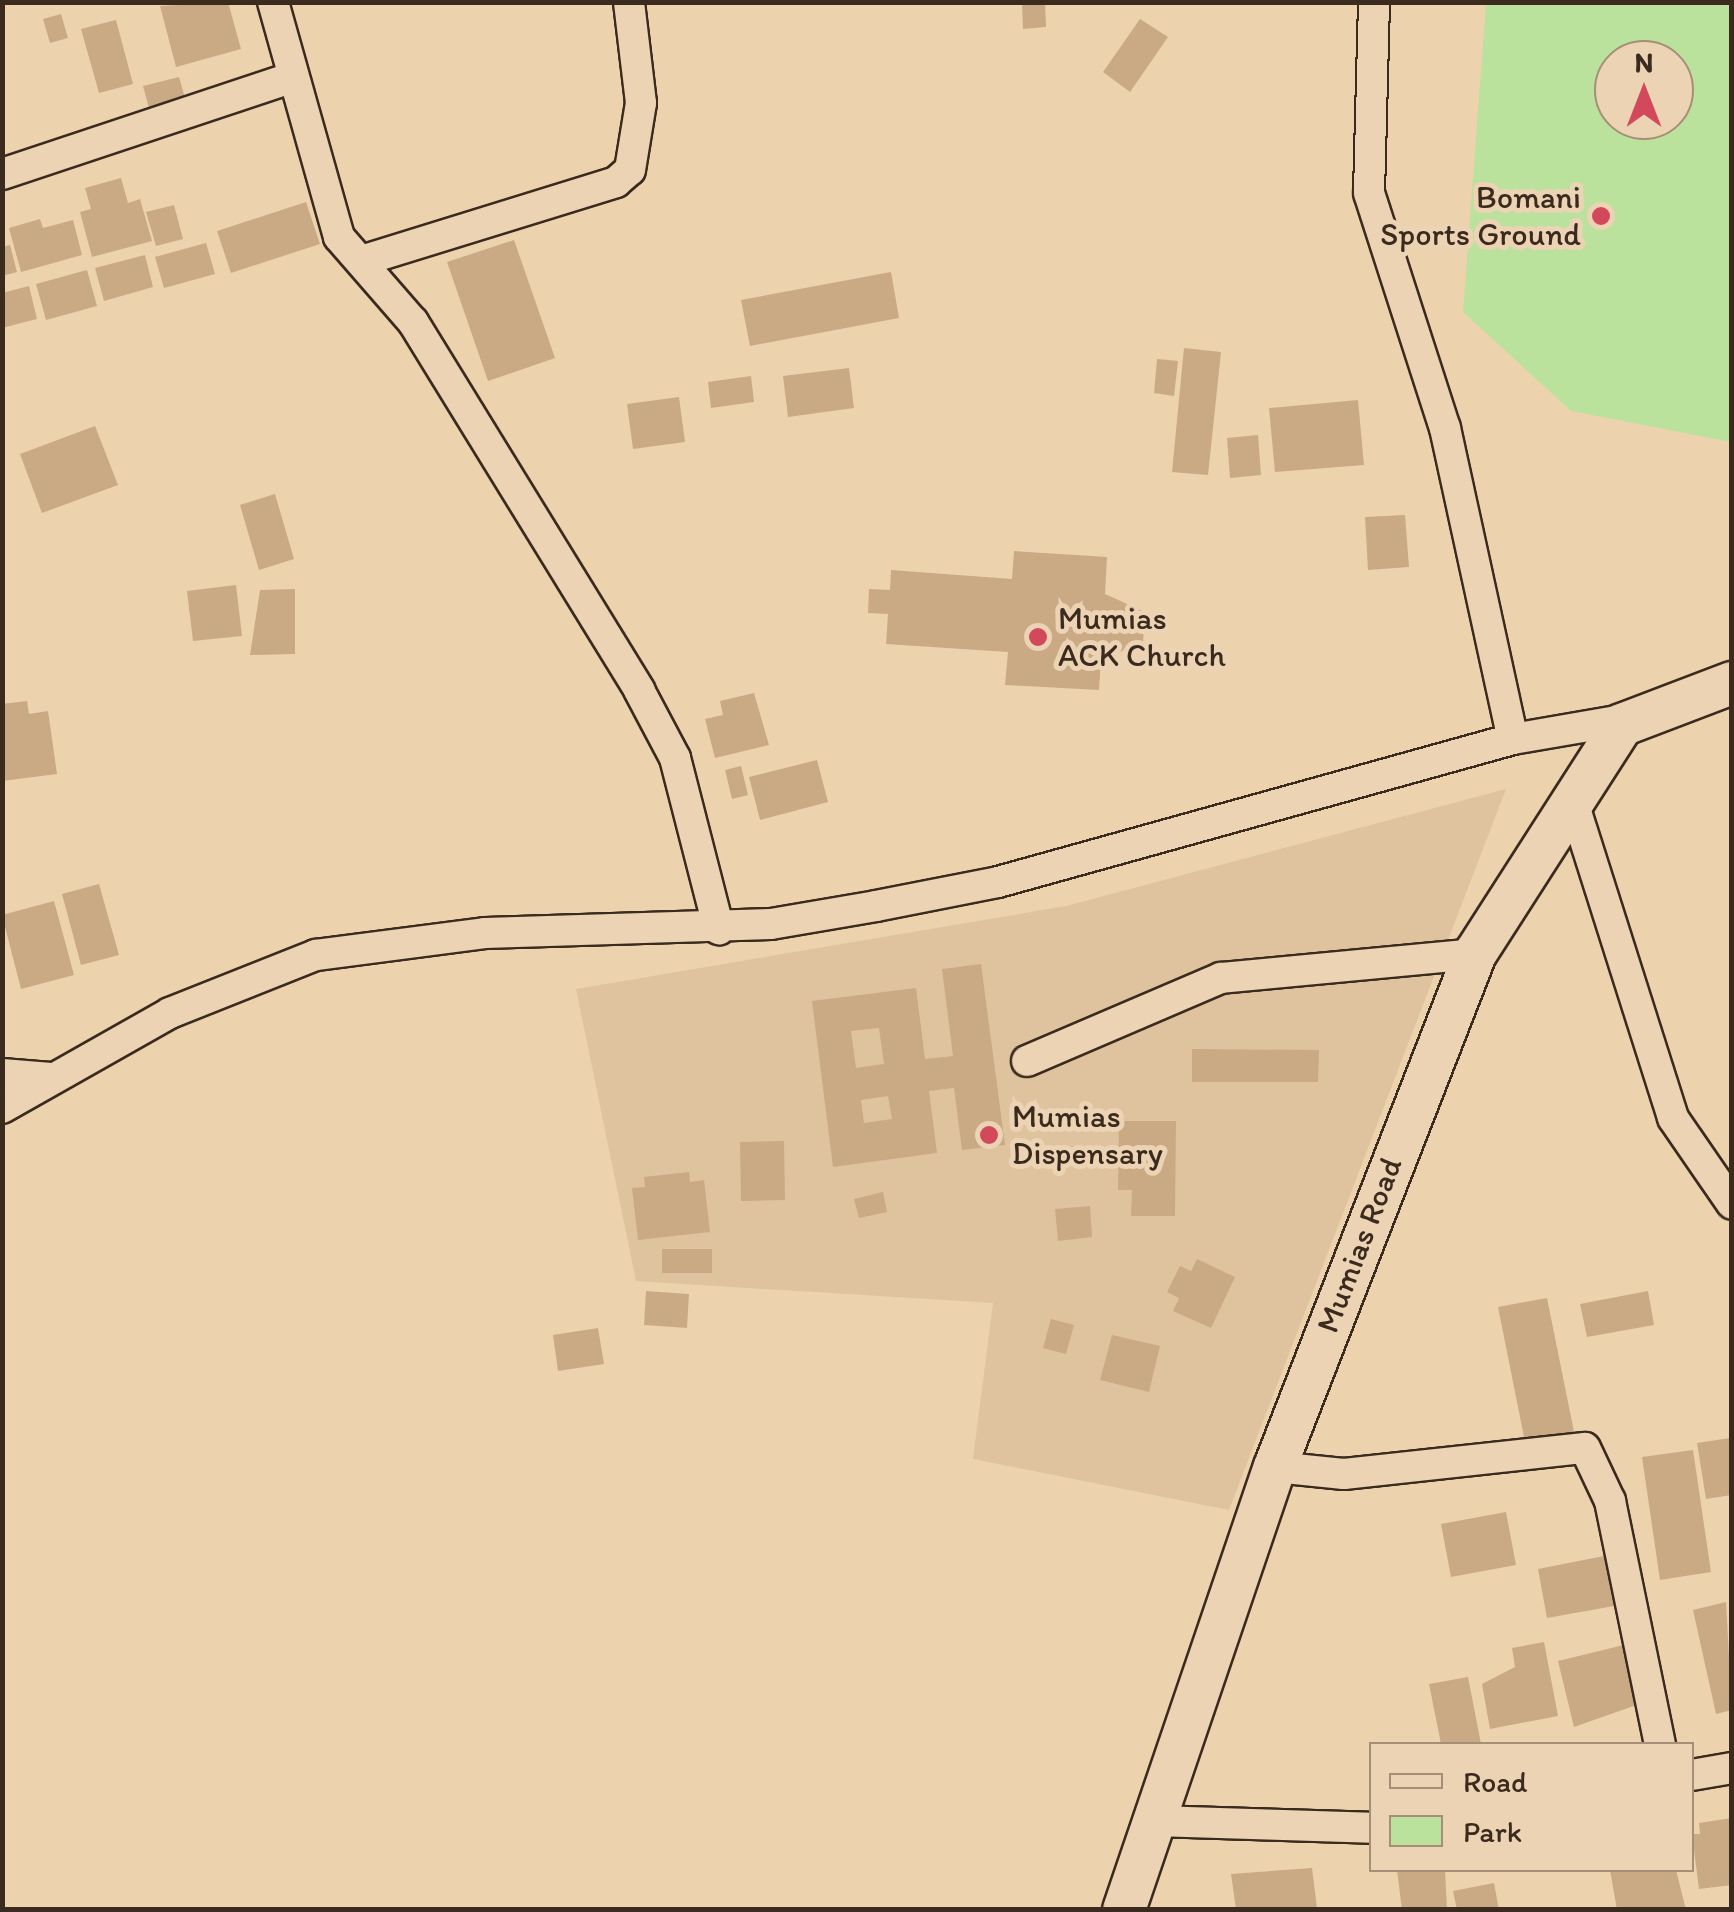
<!DOCTYPE html>
<html>
<head>
<meta charset="utf-8">
<style>
  body { margin:0 }
  #map { position:relative; width:1734px; height:1912px; overflow:hidden; background:#edd2ae; font-family:Itim,sans-serif }
  div>[style] { position:absolute }
  .built>* { inset:0; background:#dfc39f }
  .green>* { inset:0; background:#bae29d }
  .building>* { inset:0; background:#caaa85 }
  .roads { filter:drop-shadow(2px 0 #3b2a1e) drop-shadow(-2px 0 #3b2a1e) drop-shadow(0 2px #3b2a1e) drop-shadow(0 -2px #3b2a1e) }
  .street>* { height:30px; margin:-15px; padding:0 15px; transform-origin:15px; border-radius:15px; background:#ebd3b3 }
  .secondary>* { height:42px; margin:-21px; padding:0 21px; transform-origin:21px; border-radius:21px; background:#ebd3b3 }
  .dots>* { width:28px; height:28px; translate:-50% -50%; box-sizing:border-box; border:5px solid #ebd3b3; border-radius:50% }
  span { translate:-50% -50%; white-space:nowrap; text-align:center; line-height:1.15; -webkit-text-stroke:10px #ebd3b3; paint-order:stroke }
  .poi-label { font-size:32px; color:#3b2a1e }
  .right { translate:-100% -50%; text-align:right }
  .left { translate:0 -50%; text-align:left }
  .street-label { font-size:32px; color:#3b2a1e }
  .frame { position:absolute; inset:0; border:5px solid #3b2a1e; pointer-events:none }
  .legend { position:absolute; left:1369px; top:1742px; width:325px; height:130px; box-sizing:border-box; background:#ebd3b3; border:2px solid #a58f77; margin:0; padding:12px 18px; list-style:none; font-size:30px; color:#3b2a1e }
  .legend li { display:flex; align-items:center; gap:20px; height:50px }
  .legend b { width:50px; border:2px solid #a58f77 }
  .north { position:absolute; left:1594px; top:40px; width:100px; height:100px; box-sizing:border-box; background:#ebd3b3; border:2px solid #a58f77; border-radius:50%; rotate:0deg; font-size:28px; font-weight:700; line-height:40px; text-align:center; color:#3b2a1e }
  .north::after { content:''; display:block; margin:auto; width:35px; height:45px; background:#d1495b; clip-path:polygon(50% 0,100% 100%,50% 72%,0 100%) }
</style>
</head>
<body>
<div id="map">
  <div class="built">
    <i style="clip-path:polygon(1506px 789px,1229px 1510px,973px 1459px,993px 1303px,636px 1281px,576px 989px,1066px 906px)"></i>
  </div>
  <div class="green">
    <i style="clip-path:polygon(evenodd,1486px 3px,1731px 3px,1731px 442px,1571px 411px,1463px 312px,1486px 3px,1614px 60px,1674px 60px,1674px 120px,1614px 120px,1614px 60px)"></i>
  </div>
  <div class="building">
    <i style="clip-path:polygon(228px 2px,241px 49px,176px 67px,160px 6px)"></i>
    <i style="clip-path:polygon(1022px 2px,1045px 2px,1046px 27px,1023px 29px)"></i>
    <i style="clip-path:polygon(61px 14px,68px 38px,50px 43px,43px 19px)"></i>
    <i style="clip-path:polygon(1140px 19px,1168px 37px,1130px 92px,1103px 72px)"></i>
    <i style="clip-path:polygon(116px 20px,133px 84px,99px 93px,81px 29px)"></i>
    <i style="clip-path:polygon(179px 77px,185px 98px,149px 108px,143px 86px)"></i>
    <i style="clip-path:polygon(121px 178px,128px 203px,140px 199px,152px 241px,92px 257px,80px 212px,91px 209px,85px 188px)"></i>
    <i style="clip-path:polygon(306px 202px,320px 244px,231px 273px,217px 231px)"></i>
    <i style="clip-path:polygon(174px 205px,183px 239px,156px 246px,146px 212px)"></i>
    <i style="clip-path:polygon(40px 219px,43px 228px,73px 220px,82px 255px,21px 272px,9px 228px)"></i>
    <i style="clip-path:polygon(514px 240px,555px 358px,488px 381px,447px 262px)"></i>
    <i style="clip-path:polygon(206px 243px,215px 274px,164px 288px,155px 257px)"></i>
    <i style="clip-path:polygon(10px 245px,17px 272px,2px 276px,2px 247px)"></i>
    <i style="clip-path:polygon(145px 255px,153px 287px,104px 301px,95px 268px)"></i>
    <i style="clip-path:polygon(87px 270px,97px 306px,46px 320px,36px 284px)"></i>
    <i style="clip-path:polygon(891px 272px,899px 318px,750px 346px,741px 300px)"></i>
    <i style="clip-path:polygon(29px 286px,37px 319px,2px 328px,2px 293px)"></i>
    <i style="clip-path:polygon(1184px 348px,1221px 352px,1208px 475px,1172px 472px)"></i>
    <i style="clip-path:polygon(1157px 359px,1178px 361px,1174px 396px,1154px 393px)"></i>
    <i style="clip-path:polygon(849px 368px,854px 408px,788px 417px,783px 376px)"></i>
    <i style="clip-path:polygon(751px 376px,754px 402px,711px 408px,708px 382px)"></i>
    <i style="clip-path:polygon(679px 397px,685px 442px,633px 449px,627px 404px)"></i>
    <i style="clip-path:polygon(1358px 400px,1364px 465px,1275px 472px,1269px 408px)"></i>
    <i style="clip-path:polygon(95px 426px,118px 485px,42px 513px,20px 454px)"></i>
    <i style="clip-path:polygon(1258px 435px,1261px 475px,1230px 478px,1227px 438px)"></i>
    <i style="clip-path:polygon(275px 494px,294px 559px,259px 570px,240px 505px)"></i>
    <i style="clip-path:polygon(1405px 515px,1409px 567px,1368px 570px,1365px 517px)"></i>
    <i style="clip-path:polygon(1014px 551px,1107px 557px,1105px 594px,1145px 612px,1143px 643px,1101px 659px,1099px 690px,1005px 685px,1008px 652px,886px 644px,888px 614px,868px 613px,869px 589px,890px 590px,891px 570px,1012px 579px)"></i>
    <i style="clip-path:polygon(236px 585px,242px 636px,193px 641px,187px 591px)"></i>
    <i style="clip-path:polygon(295px 589px,295px 654px,250px 655px,260px 590px)"></i>
    <i style="clip-path:polygon(754px 693px,769px 745px,715px 758px,705px 719px,723px 715px,720px 701px)"></i>
    <i style="clip-path:polygon(27px 701px,29px 714px,48px 711px,57px 774px,2px 781px,2px 704px)"></i>
    <i style="clip-path:polygon(817px 760px,828px 802px,760px 820px,749px 777px)"></i>
    <i style="clip-path:polygon(741px 766px,748px 795px,732px 799px,725px 770px)"></i>
    <i style="clip-path:polygon(99px 884px,119px 955px,81px 965px,62px 894px)"></i>
    <i style="clip-path:polygon(54px 901px,74px 975px,21px 989px,2px 915px)"></i>
    <i style="clip-path:polygon(evenodd,981px 964px,1005px 1145px,962px 1150px,954px 1088px,929px 1091px,937px 1153px,833px 1167px,812px 1001px,916px 988px,925px 1059px,953px 1056px,942px 969px,981px 964px,879px 1028px,884px 1064px,856px 1068px,851px 1031px,879px 1028px,981px 964px,888px 1096px,892px 1119px,864px 1123px,861px 1100px,888px 1096px)"></i>
    <i style="clip-path:polygon(1192px 1049px,1319px 1050px,1318px 1082px,1192px 1082px)"></i>
    <i style="clip-path:polygon(1119px 1121px,1176px 1121px,1175px 1216px,1131px 1216px,1132px 1190px,1118px 1190px)"></i>
    <i style="clip-path:polygon(784px 1141px,785px 1200px,741px 1201px,740px 1142px)"></i>
    <i style="clip-path:polygon(689px 1172px,690px 1182px,704px 1180px,710px 1232px,638px 1240px,632px 1188px,645px 1187px,644px 1177px)"></i>
    <i style="clip-path:polygon(883px 1192px,887px 1212px,859px 1218px,854px 1199px)"></i>
    <i style="clip-path:polygon(1090px 1206px,1092px 1237px,1058px 1241px,1055px 1209px)"></i>
    <i style="clip-path:polygon(662px 1249px,712px 1249px,712px 1273px,662px 1273px)"></i>
    <i style="clip-path:polygon(1197px 1259px,1235px 1277px,1211px 1328px,1173px 1311px,1179px 1298px,1167px 1292px,1180px 1266px,1191px 1271px)"></i>
    <i style="clip-path:polygon(646px 1291px,689px 1294px,687px 1328px,644px 1325px)"></i>
    <i style="clip-path:polygon(1648px 1291px,1654px 1325px,1587px 1337px,1580px 1304px)"></i>
    <i style="clip-path:polygon(1547px 1298px,1574px 1432px,1525px 1442px,1498px 1307px)"></i>
    <i style="clip-path:polygon(1051px 1319px,1074px 1325px,1066px 1354px,1043px 1348px)"></i>
    <i style="clip-path:polygon(598px 1328px,604px 1364px,558px 1371px,553px 1335px)"></i>
    <i style="clip-path:polygon(1112px 1335px,1160px 1346px,1149px 1392px,1100px 1380px)"></i>
    <i style="clip-path:polygon(1730px 1438px,1732px 1495px,1706px 1499px,1697px 1443px)"></i>
    <i style="clip-path:polygon(1693px 1450px,1711px 1572px,1660px 1580px,1642px 1457px)"></i>
    <i style="clip-path:polygon(1506px 1512px,1516px 1565px,1451px 1577px,1441px 1524px)"></i>
    <i style="clip-path:polygon(1604px 1556px,1614px 1606px,1547px 1618px,1538px 1569px)"></i>
    <i style="clip-path:polygon(1726px 1602px,1732px 1710px,1716px 1714px,1693px 1610px)"></i>
    <i style="clip-path:polygon(1544px 1642px,1558px 1716px,1490px 1729px,1482px 1684px,1515px 1667px,1512px 1648px)"></i>
    <i style="clip-path:polygon(1628px 1644px,1642px 1703px,1574px 1727px,1558px 1661px)"></i>
    <i style="clip-path:polygon(1468px 1677px,1481px 1744px,1441px 1744px,1429px 1684px)"></i>
    <i style="clip-path:polygon(1732px 1818px,1732px 1885px,1699px 1889px,1692px 1834px,1700px 1834px,1699px 1823px)"></i>
    <i style="clip-path:polygon(1312px 1868px,1317px 1908px,1236px 1909px,1231px 1874px)"></i>
    <i style="clip-path:polygon(1397px 1870px,1445px 1870px,1447px 1910px,1402px 1910px)"></i>
    <i style="clip-path:polygon(1610px 1870px,1676px 1870px,1686px 1910px,1617px 1910px)"></i>
    <i style="clip-path:polygon(1494px 1883px,1499px 1910px,1457px 1910px,1453px 1891px)"></i>
  </div>
  <div class="roads">
    <div class="street">
      <i style="left:273px;top:2px;width:244px;rotate:74.3deg"></i>
      <i style="left:339px;top:237px;width:113px;rotate:49deg"></i>
      <i style="left:413px;top:322px;width:432px;rotate:58.4deg"></i>
      <i style="left:639px;top:690px;width:77px;rotate:62.1deg"></i>
      <i style="left:675px;top:758px;width:177px;rotate:75.6deg"></i>
      <i style="left:1374px;top:2px;width:191px;rotate:91.5deg"></i>
      <i style="left:1369px;top:193px;width:247px;rotate:72.1deg"></i>
      <i style="left:1445px;top:428px;width:318px;rotate:77.7deg"></i>
      <i style="left:2px;top:174px;width:305px;rotate:-18.4deg"></i>
      <i style="left:361px;top:261px;width:267px;rotate:-17.2deg"></i>
      <i style="left:616px;top:182px;width:18px;rotate:-41deg"></i>
      <i style="left:630px;top:170px;width:68px;rotate:-80.7deg"></i>
      <i style="left:641px;top:103px;width:102px;rotate:-96.8deg"></i>
      <i style="left:1571px;top:796px;width:338px;rotate:72.4deg"></i>
      <i style="left:1673px;top:1118px;width:104px;rotate:55.5deg"></i>
      <i style="left:1027px;top:1061px;width:211px;rotate:-23.2deg"></i>
      <i style="left:1221px;top:978px;width:255px;rotate:-5.4deg"></i>
      <i style="left:2px;top:1074px;width:49px;rotate:4.7deg"></i>
      <i style="left:2px;top:1108px;width:193px;rotate:-29.5deg"></i>
      <i style="left:170px;top:1013px;width:157px;rotate:-21.7deg"></i>
      <i style="left:316px;top:955px;width:170px;rotate:-7.4deg"></i>
      <i style="left:485px;top:933px;width:286px;rotate:-1.8deg"></i>
      <i style="left:771px;top:924px;width:107px;rotate:-9.7deg"></i>
      <i style="left:876px;top:906px;width:124px;rotate:-11.1deg"></i>
      <i style="left:998px;top:882px;width:534px;rotate:-15.52deg"></i>
      <i style="left:1513px;top:739px;width:118px;rotate:-9.8deg"></i>
      <i style="left:1275px;top:1467px;width:69px;rotate:5.8deg"></i>
      <i style="left:1344px;top:1474px;width:242px;rotate:-6.2deg"></i>
      <i style="left:1585px;top:1448px;width:59px;rotate:64.7deg"></i>
      <i style="left:1610px;top:1501px;width:248px;rotate:78.4deg"></i>
      <i style="left:1692px;top:1775px;width:41px;rotate:-9.9deg"></i>
      <i style="left:1154px;top:1821px;width:218px;rotate:1.8deg"></i>
    </div>
    <div class="secondary">
      <i style="left:1124px;top:1910px;width:468px;rotate:-71.2deg"></i>
      <i style="left:1275px;top:1467px;width:551px;rotate:-68.7deg"></i>
      <i style="left:1475px;top:954px;width:272px;rotate:-57.3deg"></i>
      <i style="left:1622px;top:725px;width:118px;rotate:-20.9deg"></i>
    </div>
  </div>
  <div class="dots">
    <i style="left:1601px;top:216px;background:#d1495b"></i>
    <i style="left:1038px;top:637px;background:#d1495b"></i>
    <i style="left:989px;top:1135px;background:#d1495b"></i>
  </div>
  <div class="poi-label">
    <span class="right" style="left:1581px;top:216px">Bomani<br>Sports Ground</span>
    <span class="left" style="left:1058px;top:637px">Mumias<br>ACK Church</span>
    <span class="left" style="left:1012px;top:1135px">Mumias<br>Dispensary</span>
  </div>
  <div class="street-label">
    <span style="left:1359px;top:1245px;rotate:-69deg">Mumias Road</span>
  </div>
  <div class="frame"></div>
  <ul class="legend">
  <li><b style="height:12px;background:#ebd3b3"></b>Road</li>
  <li><b style="height:28px;background:#bae29d"></b>Park</li>
  </ul>
  <div class="north">N</div>
</div>
</body>
</html>
